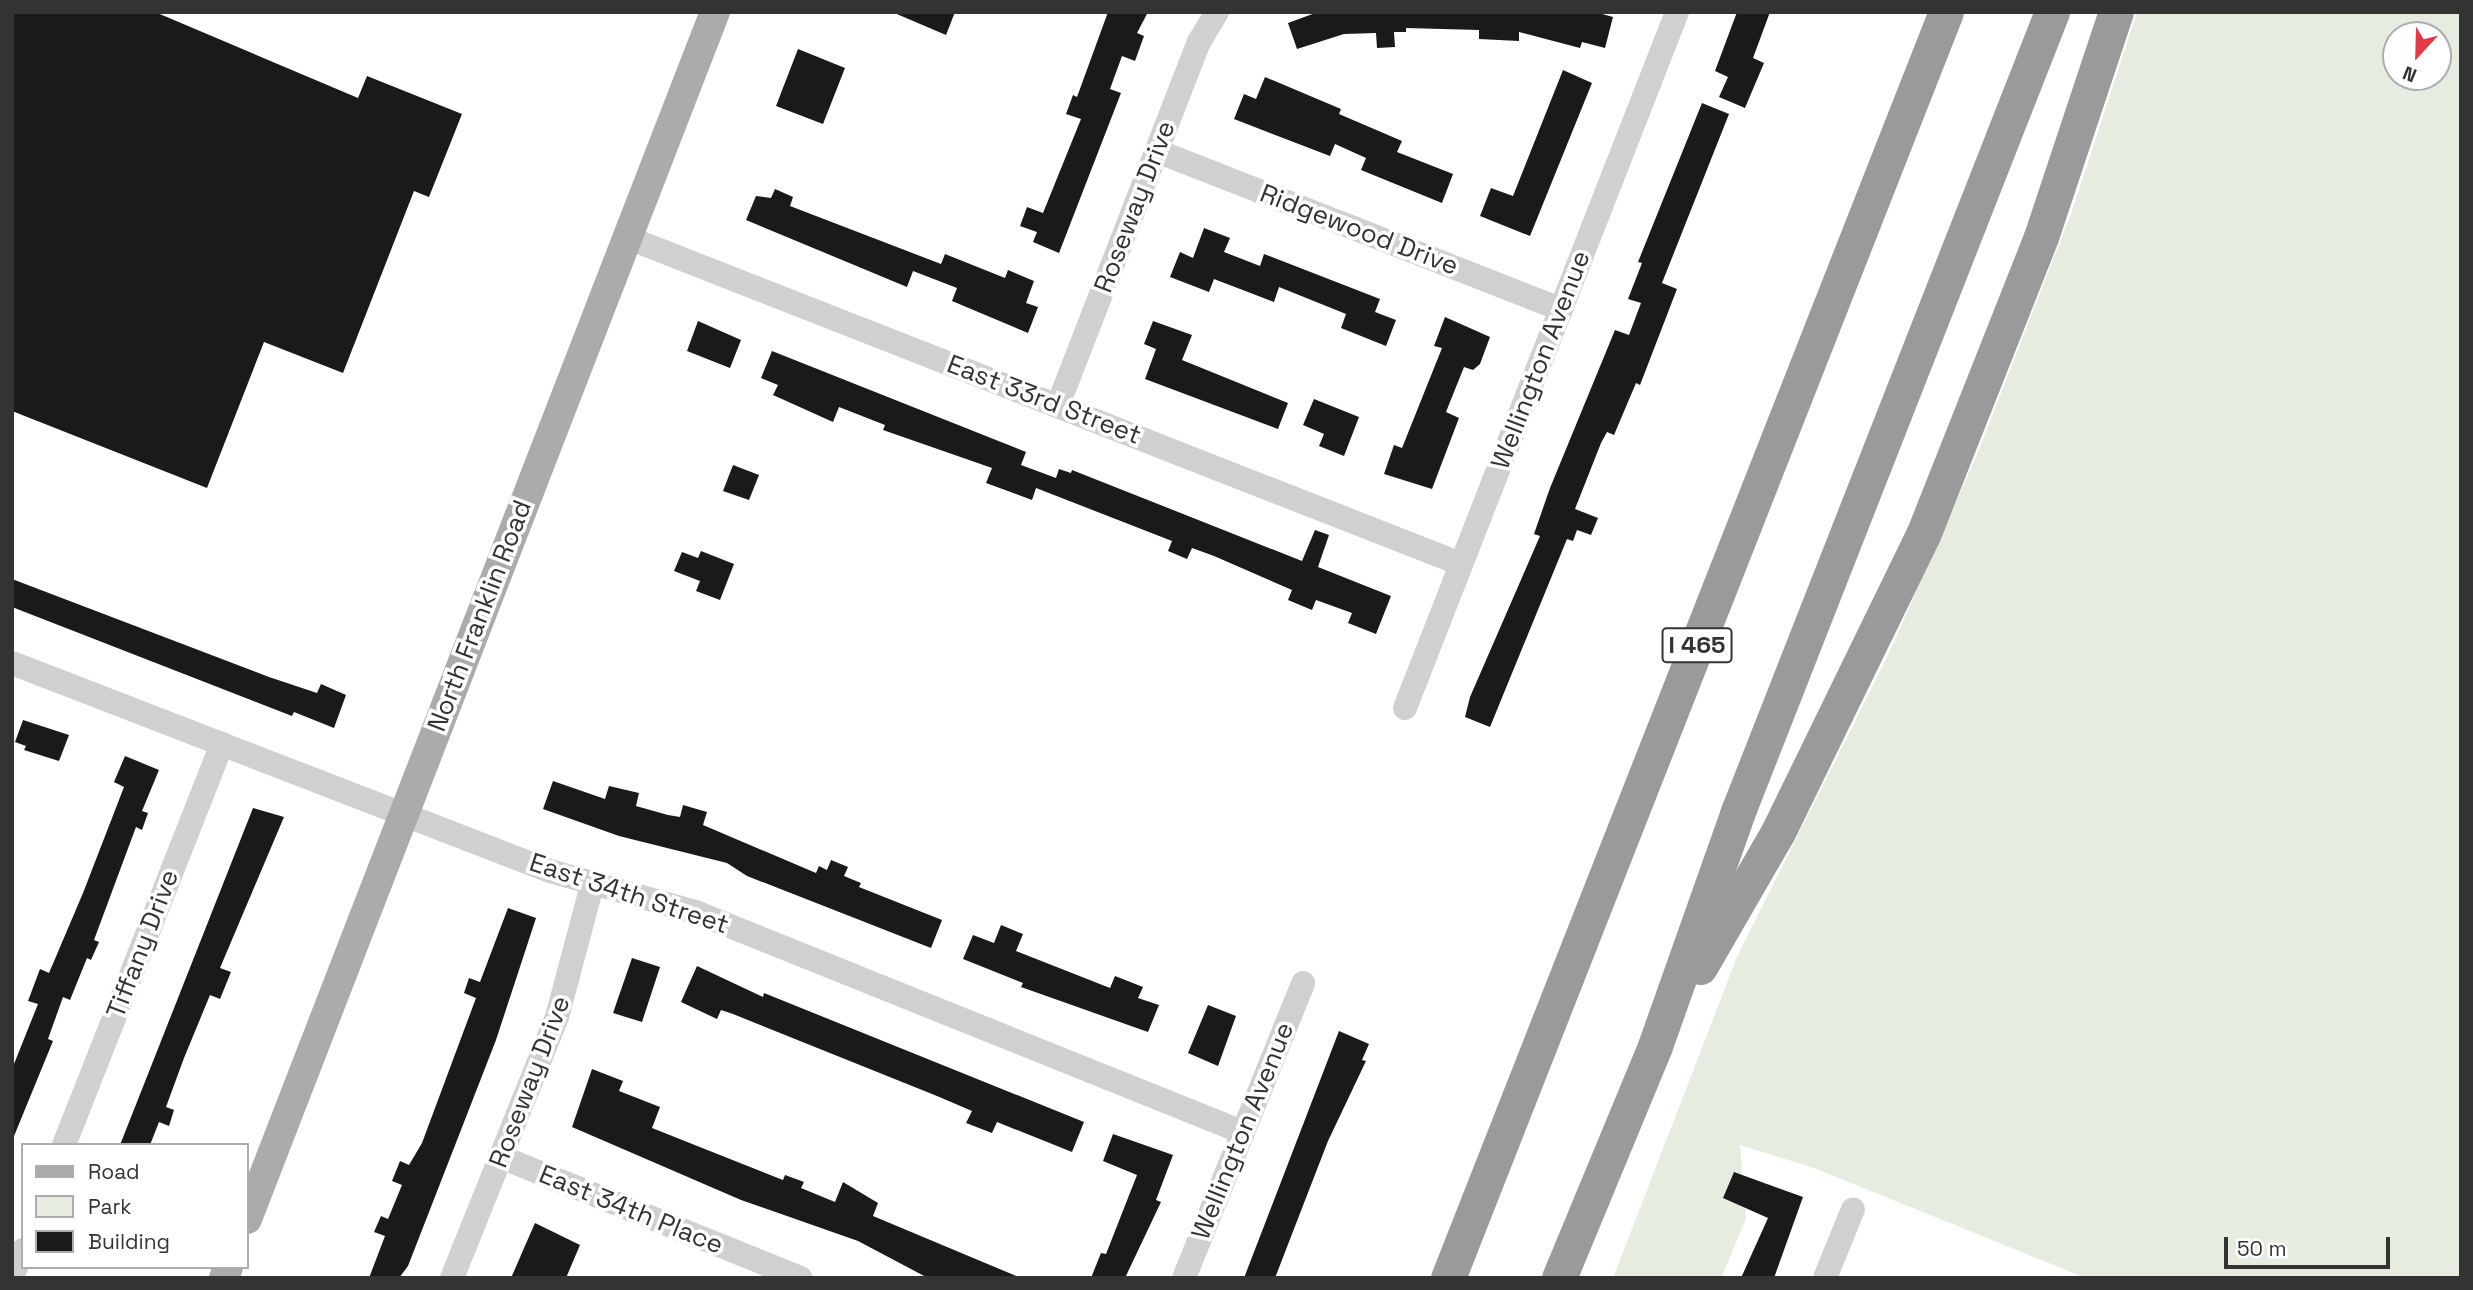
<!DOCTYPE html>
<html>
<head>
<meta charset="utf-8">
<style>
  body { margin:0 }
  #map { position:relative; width:2473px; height:1290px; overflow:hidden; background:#fff; font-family:"Space Grotesk",sans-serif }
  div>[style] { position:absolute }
  .green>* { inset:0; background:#e6ecdf }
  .building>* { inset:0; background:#1a1a1a }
  .minor>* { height:24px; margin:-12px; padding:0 12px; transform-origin:12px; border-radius:12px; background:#d0d0d0 }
  .major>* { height:30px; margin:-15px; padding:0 15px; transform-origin:15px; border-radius:15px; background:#ababab }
  .highway>* { height:35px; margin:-17.5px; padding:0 17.5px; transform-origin:17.5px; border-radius:17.5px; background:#9a9a9a }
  span { translate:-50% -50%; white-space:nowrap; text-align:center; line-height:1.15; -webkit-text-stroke:7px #fff; paint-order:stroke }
  .shield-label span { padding:2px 5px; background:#fff; border:2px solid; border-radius:5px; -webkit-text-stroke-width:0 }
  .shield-label { font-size:24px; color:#333; font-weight:700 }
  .street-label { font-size:26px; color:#333 }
  .frame { position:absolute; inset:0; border:14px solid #333; pointer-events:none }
  .legend { position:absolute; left:21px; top:1143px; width:228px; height:126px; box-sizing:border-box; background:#fff; border:2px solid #adadad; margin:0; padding:9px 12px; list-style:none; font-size:21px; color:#333 }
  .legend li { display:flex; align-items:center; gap:14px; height:35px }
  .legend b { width:35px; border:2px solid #adadad }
  .north { position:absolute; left:2382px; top:21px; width:70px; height:70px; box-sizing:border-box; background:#fff; border:2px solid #adadad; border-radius:50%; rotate:202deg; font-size:19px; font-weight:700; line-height:28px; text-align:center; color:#333 }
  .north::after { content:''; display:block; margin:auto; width:24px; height:32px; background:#e63946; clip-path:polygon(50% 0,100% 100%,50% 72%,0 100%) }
  .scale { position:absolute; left:2224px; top:1237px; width:166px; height:32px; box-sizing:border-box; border:4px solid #333; border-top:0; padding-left:9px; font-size:21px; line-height:24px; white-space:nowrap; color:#333; -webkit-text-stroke:5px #fff; paint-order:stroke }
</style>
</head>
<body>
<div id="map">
  <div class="green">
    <i style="clip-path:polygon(evenodd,2137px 12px,2461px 12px,2461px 1278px,2086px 1278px,1814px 1168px,1740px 1145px,1746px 1219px,1721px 1278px,1613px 1278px,1737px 957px,1888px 655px,1978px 452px,2072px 211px,2137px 12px,2396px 35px,2438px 35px,2438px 77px,2396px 77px,2396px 35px)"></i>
  </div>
  <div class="building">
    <i style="clip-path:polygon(12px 12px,155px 12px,358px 98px,367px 76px,462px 114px,429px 197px,414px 191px,343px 373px,264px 342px,207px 488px,12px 411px)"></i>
    <i style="clip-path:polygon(892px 12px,955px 12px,946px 35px)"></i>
    <i style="clip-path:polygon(1108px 12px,1148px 12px,1137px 33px,1144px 36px,1135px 61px,1122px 56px,1110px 89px,1121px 93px,1059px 253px,1033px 242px,1037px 232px,1020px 226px,1027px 207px,1043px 213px,1081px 119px,1066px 114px,1073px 95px,1077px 97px)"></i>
    <i style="clip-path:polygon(1318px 12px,1595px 12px,1613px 17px,1605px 48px,1582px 42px,1580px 48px,1519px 32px,1519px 41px,1479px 39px,1479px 30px,1406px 28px,1406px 32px,1394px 32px,1395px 47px,1377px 48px,1376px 33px,1344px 34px,1297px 49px,1288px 23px)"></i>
    <i style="clip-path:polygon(1737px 12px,1770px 12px,1753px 58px,1764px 63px,1745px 108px,1719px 97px,1728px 77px,1715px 71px)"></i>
    <i style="clip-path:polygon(798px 49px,845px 68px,823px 124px,776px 106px)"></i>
    <i style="clip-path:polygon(1563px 70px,1592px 83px,1530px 236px,1480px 216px,1491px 188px,1513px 196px)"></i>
    <i style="clip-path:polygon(1265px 77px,1341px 109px,1339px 114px,1402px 141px,1397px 152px,1453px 174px,1442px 203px,1361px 170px,1366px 158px,1335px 144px,1330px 156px,1234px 119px,1244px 94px,1256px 99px)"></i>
    <i style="clip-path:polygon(1702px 103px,1729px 114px,1662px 283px,1677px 289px,1640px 385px,1636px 383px,1614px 435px,1607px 432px,1601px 443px,1575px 509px,1598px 518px,1591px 535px,1577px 530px,1573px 541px,1567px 539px,1490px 727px,1465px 717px,1470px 697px,1540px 536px,1534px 534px,1550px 488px,1615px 330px,1629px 335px,1641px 303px,1628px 299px,1642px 263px,1638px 262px)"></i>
    <i style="clip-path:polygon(775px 189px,793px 197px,790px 206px,941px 264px,945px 254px,1005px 278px,1008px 270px,1034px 281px,1026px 303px,1038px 307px,1028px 333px,952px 301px,957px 288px,913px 271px,907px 287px,746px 220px,756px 196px,771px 198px)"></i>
    <i style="clip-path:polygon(1204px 228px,1230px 238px,1224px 252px,1260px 266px,1264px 254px,1380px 299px,1375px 312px,1396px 320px,1386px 346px,1341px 328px,1346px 314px,1279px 287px,1274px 302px,1214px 279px,1209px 292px,1170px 277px,1180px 252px,1193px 258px)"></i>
    <i style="clip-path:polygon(1445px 317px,1490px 337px,1480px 364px,1473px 370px,1464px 367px,1446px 412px,1459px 418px,1432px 489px,1384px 474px,1394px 445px,1402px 448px,1442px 348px,1434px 346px)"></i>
    <i style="clip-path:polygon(698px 321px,741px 340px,730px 368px,687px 351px)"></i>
    <i style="clip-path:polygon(1153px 321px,1192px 335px,1182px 360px,1288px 403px,1278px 429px,1145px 379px,1156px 349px,1144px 344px)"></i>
    <i style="clip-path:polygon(772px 351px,1026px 452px,1021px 465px,1056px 478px,1059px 469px,1071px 473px,1072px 470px,1302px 561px,1315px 530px,1329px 535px,1318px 567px,1391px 596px,1376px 634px,1348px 623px,1352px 613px,1316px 600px,1312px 610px,1288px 600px,1292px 590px,1214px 556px,1192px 548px,1187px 559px,1168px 551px,1172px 541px,1036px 488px,1032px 500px,986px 483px,992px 468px,883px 430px,885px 425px,839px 407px,833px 422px,773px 395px,778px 385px,761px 378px)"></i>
    <i style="clip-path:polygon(1314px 399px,1359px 417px,1344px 456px,1319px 446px,1324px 434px,1303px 425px)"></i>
    <i style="clip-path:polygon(733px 465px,759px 475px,749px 500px,723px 491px)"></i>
    <i style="clip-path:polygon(701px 551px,734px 564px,720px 600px,696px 591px,700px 581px,674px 571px,682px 552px,698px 558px)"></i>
    <i style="clip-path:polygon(12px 579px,269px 677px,317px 693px,321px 684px,346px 695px,334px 728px,294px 712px,292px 716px,12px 607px)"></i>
    <i style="clip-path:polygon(23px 720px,69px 735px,59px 761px,24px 750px,26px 746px,15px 742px)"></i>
    <i style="clip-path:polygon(125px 756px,159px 770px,142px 811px,148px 813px,142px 830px,136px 827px,94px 940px,99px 942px,91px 960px,87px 958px,70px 1000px,63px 997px,48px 1039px,53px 1041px,12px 1141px,12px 1069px,38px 1004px,28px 1001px,40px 969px,49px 973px,83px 893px,124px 787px,114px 782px)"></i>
    <i style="clip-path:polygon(553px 781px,605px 799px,609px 786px,639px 793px,636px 806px,668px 815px,680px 817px,683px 805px,707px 812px,703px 825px,816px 873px,819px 866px,827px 870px,831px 860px,848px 867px,844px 876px,861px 883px,859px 887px,942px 920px,931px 948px,747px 876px,727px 863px,619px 836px,543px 809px)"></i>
    <i style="clip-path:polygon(253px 808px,284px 817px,220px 968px,231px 972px,220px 999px,210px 995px,184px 1058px,166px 1107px,174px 1110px,169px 1126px,159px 1122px,150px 1145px,120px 1145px)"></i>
    <i style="clip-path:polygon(508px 908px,536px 918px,496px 1040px,408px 1266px,399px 1278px,369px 1278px,385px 1236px,374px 1232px,381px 1216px,388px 1219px,402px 1185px,392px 1181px,400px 1161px,409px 1165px,422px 1143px,476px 998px,464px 993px,469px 978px,480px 982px)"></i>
    <i style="clip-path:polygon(1001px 925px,1023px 934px,1016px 951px,1110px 988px,1115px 976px,1143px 987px,1138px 998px,1159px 1005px,1148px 1032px,1021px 987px,1023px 983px,963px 959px,973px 935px,994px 943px)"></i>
    <i style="clip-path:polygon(632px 958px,660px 967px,642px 1022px,613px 1013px)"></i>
    <i style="clip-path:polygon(697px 966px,763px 997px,764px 993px,1084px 1122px,1072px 1152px,997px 1122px,992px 1133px,966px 1123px,972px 1111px,937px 1096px,733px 1014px,721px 1010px,717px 1019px,681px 1002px)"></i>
    <i style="clip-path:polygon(1208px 1005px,1236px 1016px,1218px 1066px,1188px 1053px)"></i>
    <i style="clip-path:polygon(1339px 1031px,1369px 1044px,1362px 1060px,1366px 1061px,1328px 1141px,1275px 1278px,1244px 1278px)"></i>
    <i style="clip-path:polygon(592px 1069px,623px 1081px,619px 1091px,660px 1107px,652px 1128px,783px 1180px,785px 1175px,804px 1182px,801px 1188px,835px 1202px,843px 1182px,878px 1203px,873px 1216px,1021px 1278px,928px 1278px,858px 1241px,741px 1200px,572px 1127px)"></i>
    <i style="clip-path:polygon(1113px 1134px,1173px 1155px,1156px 1200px,1161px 1202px,1125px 1278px,1091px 1278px,1101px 1253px,1106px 1254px,1137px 1175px,1103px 1161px)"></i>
    <i style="clip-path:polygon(1734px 1172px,1803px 1197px,1774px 1278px,1741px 1278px,1768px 1218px,1723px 1198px)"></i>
    <i style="clip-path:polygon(535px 1223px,580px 1245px,566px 1278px,511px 1278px)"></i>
  </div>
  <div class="minor">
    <i style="left:1157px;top:151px;width:434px;rotate:21.4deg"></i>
    <i style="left:626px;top:237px;width:897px;rotate:21.39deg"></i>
    <i style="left:1058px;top:405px;width:389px;rotate:-68.8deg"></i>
    <i style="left:1199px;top:42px;width:35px;rotate:-59deg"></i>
    <i style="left:12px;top:663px;width:577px;rotate:21.14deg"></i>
    <i style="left:550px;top:871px;width:151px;rotate:15.8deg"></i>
    <i style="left:695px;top:912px;width:590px;rotate:21.91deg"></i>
    <i style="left:1405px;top:708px;width:747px;rotate:-68.65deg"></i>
    <i style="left:64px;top:1145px;width:431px;rotate:-68.5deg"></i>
    <i style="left:501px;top:1157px;width:323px;rotate:22deg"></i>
    <i style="left:12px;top:1277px;width:29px;rotate:-68deg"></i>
    <i style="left:452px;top:1278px;width:281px;rotate:-68.1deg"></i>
    <i style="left:557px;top:1017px;width:140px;rotate:-75.1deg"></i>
    <i style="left:1184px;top:1278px;width:318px;rotate:-68deg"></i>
    <i style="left:1825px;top:1278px;width:74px;rotate:-67.9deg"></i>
  </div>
  <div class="major">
    <i style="left:247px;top:1219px;width:1295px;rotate:-68.81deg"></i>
    <i style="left:224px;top:1278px;width:12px;rotate:-70deg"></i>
  </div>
  <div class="highway">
    <i style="left:1700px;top:967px;width:156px;rotate:-60deg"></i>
    <i style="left:1778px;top:832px;width:331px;rotate:-64deg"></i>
    <i style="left:1923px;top:535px;width:321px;rotate:-68.4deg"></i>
    <i style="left:2041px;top:237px;width:237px;rotate:-71.6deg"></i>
    <i style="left:1448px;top:1278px;width:1360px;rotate:-68.53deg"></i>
    <i style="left:1559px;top:1278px;width:251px;rotate:-67.5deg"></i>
    <i style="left:1655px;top:1046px;width:246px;rotate:-70.5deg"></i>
    <i style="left:1737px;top:814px;width:862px;rotate:-68.56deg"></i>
  </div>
  <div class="shield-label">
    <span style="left:1697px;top:645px">I 465</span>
  </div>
  <div class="street-label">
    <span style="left:1135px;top:207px;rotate:-69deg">Roseway Drive</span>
    <span style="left:1359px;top:230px;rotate:21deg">Ridgewood Drive</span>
    <span style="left:1541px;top:360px;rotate:-69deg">Wellington Avenue</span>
    <span style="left:1044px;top:400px;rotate:21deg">East 33rd Street</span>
    <span style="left:480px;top:616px;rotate:-69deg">North Franklin Road</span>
    <span style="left:629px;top:894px;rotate:18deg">East 34th Street</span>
    <span style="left:143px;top:944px;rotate:-69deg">Tiffany Drive</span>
    <span style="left:530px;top:1082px;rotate:-69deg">Roseway Drive</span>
    <span style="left:1243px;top:1131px;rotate:-68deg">Wellington Avenue</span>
    <span style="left:631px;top:1210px;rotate:22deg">East 34th Place</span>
  </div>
  <div class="frame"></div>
  <ul class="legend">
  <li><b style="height:9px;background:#ababab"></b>Road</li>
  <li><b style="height:19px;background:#e6ecdf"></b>Park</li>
  <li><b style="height:19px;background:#1a1a1a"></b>Building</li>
  </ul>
  <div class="north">N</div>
  <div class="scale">50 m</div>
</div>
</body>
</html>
